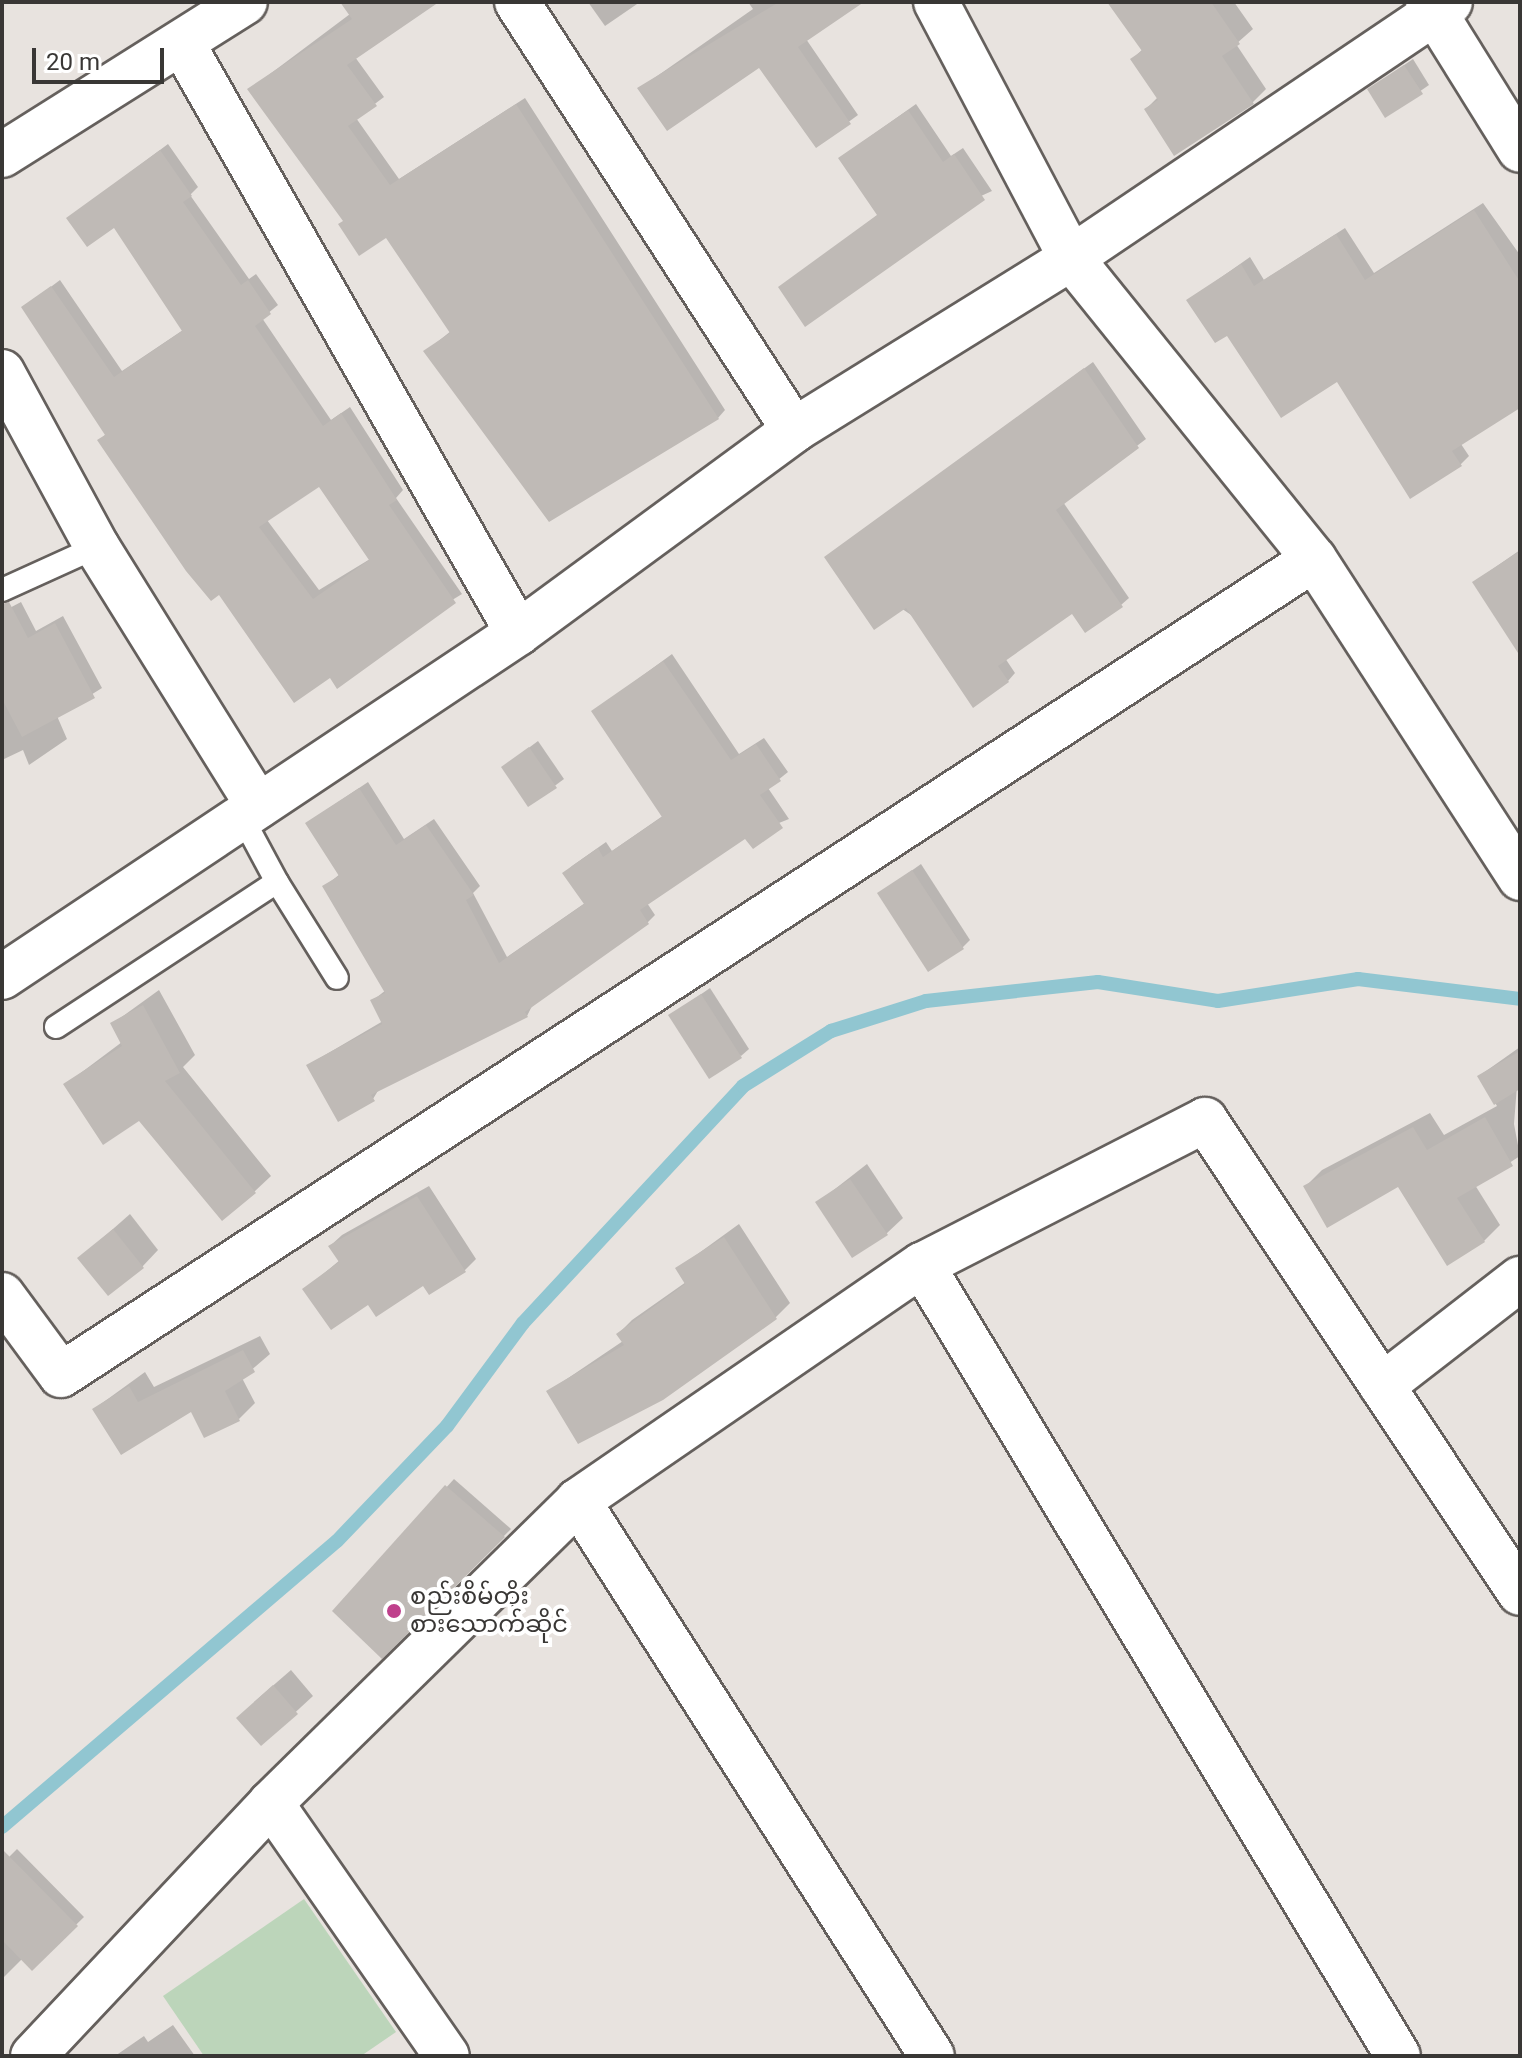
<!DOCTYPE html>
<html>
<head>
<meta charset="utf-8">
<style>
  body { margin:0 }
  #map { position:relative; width:1522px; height:2058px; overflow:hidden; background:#e8e3df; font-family:Roboto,"Noto Sans Myanmar",sans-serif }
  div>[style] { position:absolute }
  .green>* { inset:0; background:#bcd5ba }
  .shadow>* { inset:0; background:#0003 }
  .stream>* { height:14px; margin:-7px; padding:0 7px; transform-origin:7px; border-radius:7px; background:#91c6d1 }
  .building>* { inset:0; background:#bfbab6 }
  .roads { filter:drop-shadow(2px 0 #65605d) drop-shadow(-2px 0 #65605d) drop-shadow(0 2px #65605d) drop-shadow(0 -2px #65605d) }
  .lane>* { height:22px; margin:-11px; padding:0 11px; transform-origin:11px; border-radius:11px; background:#fff }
  .street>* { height:44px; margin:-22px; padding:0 22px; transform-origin:22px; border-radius:22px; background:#fff }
  .dots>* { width:22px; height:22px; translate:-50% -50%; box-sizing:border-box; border:4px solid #fff; border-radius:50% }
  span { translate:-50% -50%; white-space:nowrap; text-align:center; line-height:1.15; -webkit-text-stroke:8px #fff; paint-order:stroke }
  .poi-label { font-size:24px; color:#393735 }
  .left { translate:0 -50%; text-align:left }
  .frame { position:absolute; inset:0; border:4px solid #393735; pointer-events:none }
  .scale { position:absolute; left:32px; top:48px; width:132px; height:36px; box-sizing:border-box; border:4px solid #393735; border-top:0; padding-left:10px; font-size:24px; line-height:28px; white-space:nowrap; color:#393735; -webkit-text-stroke:6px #fff; paint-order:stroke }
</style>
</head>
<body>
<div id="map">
  <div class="green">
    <i style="clip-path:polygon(304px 1899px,396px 2032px,361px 2056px,204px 2056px,163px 1996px)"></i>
  </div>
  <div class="shadow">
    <i style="clip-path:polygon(366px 2px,436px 2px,355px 57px,384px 97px,356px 118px,399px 179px,525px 98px,725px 410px,718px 418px,426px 351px,451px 331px,387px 235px,345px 220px,250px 89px)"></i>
    <i style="clip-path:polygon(588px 2px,640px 2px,605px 26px)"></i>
    <i style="clip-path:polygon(748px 2px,846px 2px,806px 39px,858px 115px,817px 145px,759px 65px,640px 88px,753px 9px)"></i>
    <i style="clip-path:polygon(1108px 2px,1234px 2px,1253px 29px,1236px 44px,1266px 89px,1252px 103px,1146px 109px,1158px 97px,1132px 59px,1143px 49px)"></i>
    <i style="clip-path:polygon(1413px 59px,1429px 85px,1386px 115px,1369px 89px)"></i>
    <i style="clip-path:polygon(916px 104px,951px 156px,963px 148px,992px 191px,781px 287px,879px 214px,840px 158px)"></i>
    <i style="clip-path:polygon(evenodd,168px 144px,198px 187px,190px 195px,249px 279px,256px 274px,278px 305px,262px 318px,331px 420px,350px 407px,403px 490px,396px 498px,462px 594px,330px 675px,219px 592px,99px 441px,107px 433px,24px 307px,60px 280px,122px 371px,183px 330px,115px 225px,69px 218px,168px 144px,319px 484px,370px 559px,319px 590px,267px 520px,319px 484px)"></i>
    <i style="clip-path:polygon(1483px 203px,1520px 255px,1520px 406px,1461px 444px,1469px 456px,1460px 465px,1338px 379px,1227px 333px,1189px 300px,1250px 257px,1264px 280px,1345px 228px,1374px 273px)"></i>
    <i style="clip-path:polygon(1093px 362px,1146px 439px,1063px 502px,1129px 598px,1121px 605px,1073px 611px,1005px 658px,1015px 673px,1008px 681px,826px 557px)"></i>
    <i style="clip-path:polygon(1520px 550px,1520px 652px,1474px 582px)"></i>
    <i style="clip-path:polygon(21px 602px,36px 631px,63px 616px,102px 688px,57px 716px,67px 739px,29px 765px,23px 750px,2px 760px,2px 612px)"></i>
    <i style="clip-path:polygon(672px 654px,739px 754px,764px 738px,788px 772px,768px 788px,789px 819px,746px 836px,647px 903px,655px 915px,648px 922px,533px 1004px,527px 1016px,379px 1089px,373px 1099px,308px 1065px,383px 1021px,372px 1001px,386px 990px,325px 886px,340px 874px,307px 823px,368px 782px,404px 839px,434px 819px,480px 886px,473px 893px,507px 957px,585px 903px,565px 873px,572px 866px,606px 842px,612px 851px,664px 815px,593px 712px)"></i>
    <i style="clip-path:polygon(538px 741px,564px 779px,529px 805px,503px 767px)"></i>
    <i style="clip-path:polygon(921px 864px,970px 940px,962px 948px,880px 893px)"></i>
    <i style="clip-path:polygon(710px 988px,749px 1049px,741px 1056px,671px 1015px)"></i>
    <i style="clip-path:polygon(159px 990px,195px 1055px,183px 1067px,271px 1176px,254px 1192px,140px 1118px,66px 1084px,122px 1042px,112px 1024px)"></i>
    <i style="clip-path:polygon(1520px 1047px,1514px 1124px,1520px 1156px,1475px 1185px,1500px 1225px,1484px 1241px,1399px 1185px,1306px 1186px,1322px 1170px,1430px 1113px,1444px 1135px,1497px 1106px,1479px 1076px)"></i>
    <i style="clip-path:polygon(867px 1164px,903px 1218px,886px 1234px,817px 1203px)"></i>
    <i style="clip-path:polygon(429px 1186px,476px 1259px,465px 1270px,369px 1302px,304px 1290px,340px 1260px,330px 1246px,342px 1235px)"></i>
    <i style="clip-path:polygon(130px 1214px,158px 1250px,142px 1267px,80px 1258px)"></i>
    <i style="clip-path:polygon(739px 1224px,790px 1303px,776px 1317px,549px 1391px,623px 1341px,618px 1334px,632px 1320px,686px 1282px,677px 1269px)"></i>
    <i style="clip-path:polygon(260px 1336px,270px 1354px,242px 1378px,255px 1403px,239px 1419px,192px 1409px,94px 1409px,145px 1372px,154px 1387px)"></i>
    <i style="clip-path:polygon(454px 1479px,511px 1529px,382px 1656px,334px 1611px)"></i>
    <i style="clip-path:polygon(291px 1670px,313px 1696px,261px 1744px,254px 1702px)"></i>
    <i style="clip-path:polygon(17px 1849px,84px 1917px,32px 1968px,23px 1958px,2px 1979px,2px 1864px)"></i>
    <i style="clip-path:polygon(173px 2025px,195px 2056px,115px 2056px,144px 2036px,148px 2042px)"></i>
  </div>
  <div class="stream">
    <i style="left:2px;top:1827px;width:440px;rotate:-40.5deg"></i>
    <i style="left:337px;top:1541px;width:159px;rotate:-46.3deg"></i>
    <i style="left:447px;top:1426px;width:128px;rotate:-53.6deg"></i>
    <i style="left:523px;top:1323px;width:323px;rotate:-47.1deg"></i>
    <i style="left:743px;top:1086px;width:104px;rotate:-32deg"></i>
    <i style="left:831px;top:1031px;width:100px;rotate:-17.5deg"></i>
    <i style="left:926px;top:1001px;width:173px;rotate:-6.3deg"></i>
    <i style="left:1098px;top:982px;width:121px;rotate:9deg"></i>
    <i style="left:1218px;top:1001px;width:142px;rotate:-8.9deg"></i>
    <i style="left:1358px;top:979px;width:163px;rotate:7deg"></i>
  </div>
  <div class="building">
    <i style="clip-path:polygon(340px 2px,439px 2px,347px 65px,377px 106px,348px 126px,390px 185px,516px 104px,719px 419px,549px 522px,423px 351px,450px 333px,386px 238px,359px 256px,338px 224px,343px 221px,247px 89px,352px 19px)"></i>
    <i style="clip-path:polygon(779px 2px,864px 2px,798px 47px,851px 124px,816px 148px,759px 68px,667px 131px,637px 88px)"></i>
    <i style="clip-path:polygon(1107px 2px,1211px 2px,1240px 44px,1222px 56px,1254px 104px,1174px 156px,1144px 109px,1158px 100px,1130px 59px,1142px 51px)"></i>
    <i style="clip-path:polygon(1404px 65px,1423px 94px,1385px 118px,1367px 89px)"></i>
    <i style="clip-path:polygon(908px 110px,943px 162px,954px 154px,985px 200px,805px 327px,778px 287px,877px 215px,838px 158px)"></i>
    <i style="clip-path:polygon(evenodd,160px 150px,192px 196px,183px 202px,241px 285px,248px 280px,271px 314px,255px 326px,323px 426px,341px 413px,397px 500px,389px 505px,456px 603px,337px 689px,330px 678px,294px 703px,219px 595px,211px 601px,186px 571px,97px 440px,105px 435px,21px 307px,51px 286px,114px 377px,182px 331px,114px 228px,87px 247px,66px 218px,160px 150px,319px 487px,369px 560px,313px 599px,259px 527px,319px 487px)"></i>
    <i style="clip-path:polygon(1474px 210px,1520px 282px,1520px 408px,1452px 451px,1462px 466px,1410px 499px,1337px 382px,1281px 418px,1227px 336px,1215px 343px,1186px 300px,1241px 264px,1254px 286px,1336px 234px,1365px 280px)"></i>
    <i style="clip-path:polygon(1084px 368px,1139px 448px,1056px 510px,1123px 607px,1085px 633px,1072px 614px,998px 666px,1009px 682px,973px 708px,906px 608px,874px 630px,824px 557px)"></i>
    <i style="clip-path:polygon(1520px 551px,1520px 656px,1472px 582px)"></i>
    <i style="clip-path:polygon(9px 602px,28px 638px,55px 623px,95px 698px,22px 737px,2px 699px,2px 604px)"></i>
    <i style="clip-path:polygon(663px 661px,731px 760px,756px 744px,781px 781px,760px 795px,783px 828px,753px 849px,745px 839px,640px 910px,649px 924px,525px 1012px,528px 1017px,371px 1095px,375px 1101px,338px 1122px,306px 1065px,382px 1024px,370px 1000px,385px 993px,322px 886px,339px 876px,305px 823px,359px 788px,396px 845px,426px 825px,474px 895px,466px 900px,499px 963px,584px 904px,562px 873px,598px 848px,603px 857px,662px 817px,591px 711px)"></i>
    <i style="clip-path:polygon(529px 747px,557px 788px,528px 807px,501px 767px)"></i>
    <i style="clip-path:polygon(912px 870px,964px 949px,928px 972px,877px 893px)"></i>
    <i style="clip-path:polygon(701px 994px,742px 1058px,709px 1079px,668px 1015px)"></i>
    <i style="clip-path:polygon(143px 1005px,180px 1073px,165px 1081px,256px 1193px,222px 1221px,139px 1121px,103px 1145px,63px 1084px,122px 1046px,110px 1023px)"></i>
    <i style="clip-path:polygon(1520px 1051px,1520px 1089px,1494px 1105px,1477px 1076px)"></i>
    <i style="clip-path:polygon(1485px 1117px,1513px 1166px,1457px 1198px,1485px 1242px,1447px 1266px,1398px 1187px,1327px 1228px,1303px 1186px,1413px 1127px,1427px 1150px)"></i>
    <i style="clip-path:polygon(850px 1179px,888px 1235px,852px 1258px,815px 1202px)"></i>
    <i style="clip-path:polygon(417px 1196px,466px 1272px,429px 1295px,423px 1286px,376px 1317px,368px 1305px,331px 1330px,302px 1289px,339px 1262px,328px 1246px)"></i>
    <i style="clip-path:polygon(113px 1229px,144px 1268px,108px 1296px,77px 1258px)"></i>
    <i style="clip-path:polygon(724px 1237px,777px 1319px,663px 1400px,578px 1444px,546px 1391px,624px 1345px,616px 1334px,685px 1284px,675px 1268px)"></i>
    <i style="clip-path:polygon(243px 1350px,255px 1372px,225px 1391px,240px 1421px,204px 1438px,191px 1412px,121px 1455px,92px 1409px,129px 1386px,138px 1402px)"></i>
    <i style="clip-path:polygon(445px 1485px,505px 1537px,382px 1659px,332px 1611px)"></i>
    <i style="clip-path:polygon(273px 1685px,298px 1714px,261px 1746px,236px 1718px)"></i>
    <i style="clip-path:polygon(2px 1849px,78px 1926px,32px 1971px,2px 1940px)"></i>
  </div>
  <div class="roads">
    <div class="lane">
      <i style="left:2px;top:590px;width:104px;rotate:-24.4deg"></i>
      <i style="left:277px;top:882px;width:113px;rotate:58deg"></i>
      <i style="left:56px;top:1027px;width:264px;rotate:-33.3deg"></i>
      <i style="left:277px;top:882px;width:74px;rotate:-118.3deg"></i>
    </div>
    <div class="street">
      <i style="left:517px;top:2px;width:510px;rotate:57.09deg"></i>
      <i style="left:936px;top:2px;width:289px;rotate:62.2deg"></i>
      <i style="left:1071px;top:258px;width:387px;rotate:51.1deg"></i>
      <i style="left:1314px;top:559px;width:380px;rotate:57.1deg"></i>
      <i style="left:1428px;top:2px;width:174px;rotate:58.1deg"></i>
      <i style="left:182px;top:43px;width:679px;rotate:60.34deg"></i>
      <i style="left:2px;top:155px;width:287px;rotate:-32.2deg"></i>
      <i style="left:2px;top:372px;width:199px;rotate:61.5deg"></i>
      <i style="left:97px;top:547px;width:305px;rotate:58.1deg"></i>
      <i style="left:2px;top:977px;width:620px;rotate:-33.69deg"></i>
      <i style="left:518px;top:633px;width:343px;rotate:-36.3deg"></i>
      <i style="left:794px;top:430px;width:326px;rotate:-31.8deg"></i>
      <i style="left:1071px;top:258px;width:457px;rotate:-34deg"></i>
      <i style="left:922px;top:1265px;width:923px;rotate:58.96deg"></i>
      <i style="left:2px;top:1295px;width:99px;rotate:53.6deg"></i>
      <i style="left:61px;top:1375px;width:1495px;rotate:-33.07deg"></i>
      <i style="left:1382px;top:1386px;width:175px;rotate:-37.8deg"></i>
      <i style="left:578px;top:1501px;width:658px;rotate:57.47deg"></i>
      <i style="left:271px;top:1803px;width:308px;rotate:55.2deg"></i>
      <i style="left:33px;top:2056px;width:347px;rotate:-46.7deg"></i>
      <i style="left:271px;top:1803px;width:431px;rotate:-44.5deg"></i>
      <i style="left:578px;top:1501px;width:417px;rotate:-34.5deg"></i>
      <i style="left:922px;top:1265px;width:318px;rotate:-27.1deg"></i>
      <i style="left:1205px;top:1120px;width:568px;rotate:56.34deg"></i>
    </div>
  </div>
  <div class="dots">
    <i style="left:394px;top:1611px;background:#bf408c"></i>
  </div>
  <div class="poi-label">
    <span class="left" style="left:410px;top:1611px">စည်းစိမ်တိုး<br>စားသောက်ဆိုင်</span>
  </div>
  <div class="frame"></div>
  <div class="scale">20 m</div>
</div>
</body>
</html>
